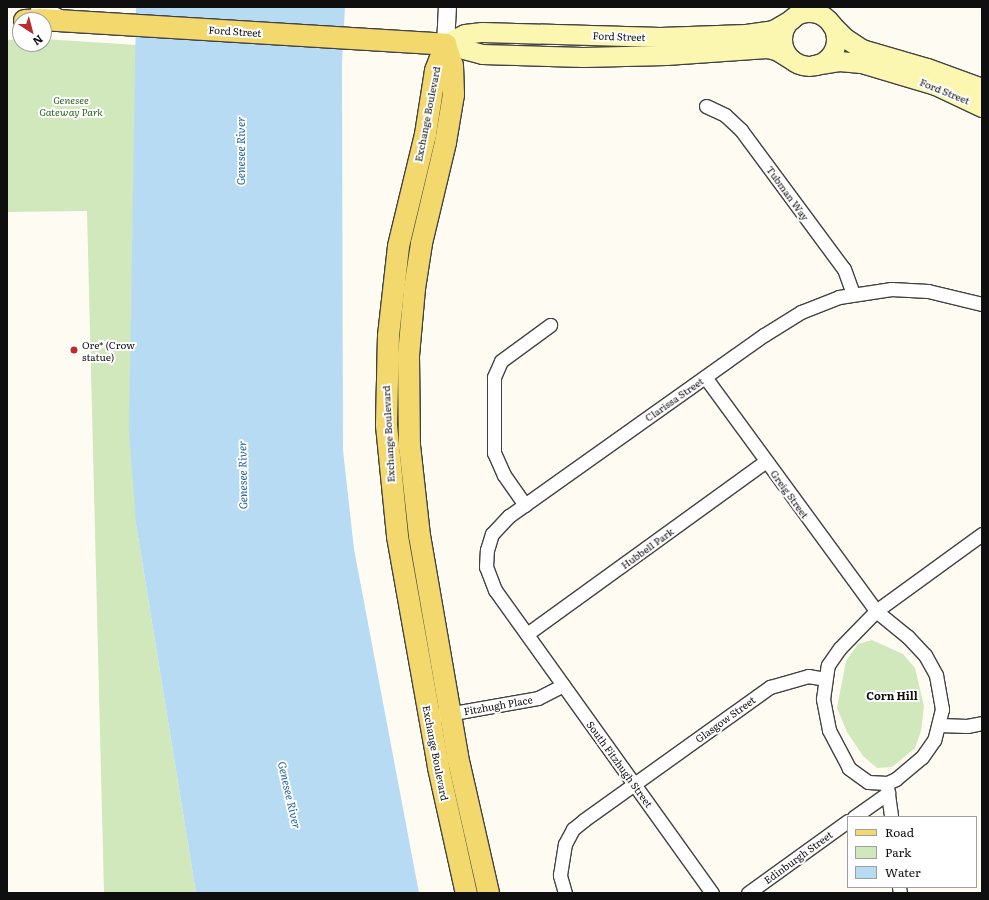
<!DOCTYPE html>
<html>
<head>
<meta charset="utf-8">
<style>
  body { margin:0 }
  #map { position:relative; width:989px; height:900px; overflow:hidden; background:#fefcf2; font-family:Literata,serif }
  div>[style] { position:absolute }
  .green>* { inset:0; background:#d1e8bc }
  .water>* { inset:0; background:#b8dbf4 }
  .roads { filter:drop-shadow(1px 0 #424242) drop-shadow(-1px 0 #424242) drop-shadow(0 1px #424242) drop-shadow(0 -1px #424242) }
  .minor>* { height:13px; margin:-6.5px; padding:0 6.5px; transform-origin:6.5px; border-radius:6.5px; background:#fff }
  .tertiary>* { height:17px; margin:-8.5px; padding:0 8.5px; transform-origin:8.5px; border-radius:8.5px; background:#fff }
  .secondary>* { height:19px; margin:-9.5px; padding:0 9.5px; transform-origin:9.5px; border-radius:9.5px; background:#fbf6b0 }
  .secondary>.ring { margin:-9.5px; padding:0; box-sizing:content-box; background:none; border:19px solid #fbf6b0; border-radius:50% }
  .primary>* { height:21px; margin:-10.5px; padding:0 10.5px; transform-origin:10.5px; border-radius:10.5px; background:#f3d86e }
  .dots>* { width:11px; height:11px; translate:-50% -50%; box-sizing:border-box; border:2px solid #fff; border-radius:50% }
  span { translate:-50% -50%; white-space:nowrap; text-align:center; line-height:1.15; -webkit-text-stroke:4px #fff; paint-order:stroke }
  .street-label { font-size:10px; color:#0f0f0f }
  .park-label { font-size:10px; color:#2d6521; font-style:italic }
  .poi-label { font-size:10px; color:#0f0f0f }
  .left { translate:0 -50%; text-align:left }
  .water-label { font-size:11px; color:#1d5f9d; font-style:italic }
  .neighbourhood-label { font-size:11px; color:#0f0f0f; font-weight:700 }
  .frame { position:absolute; inset:0; border:8px solid #0f0f0f; pointer-events:none }
  .legend { position:absolute; left:847px; top:816px; width:130px; height:72px; box-sizing:border-box; background:#fff; border:1px solid #9f9f9f; margin:0; padding:5px 7px; list-style:none; font-size:12px; color:#0f0f0f }
  .legend li { display:flex; align-items:center; gap:8px; height:20px }
  .legend b { width:20px; border:1px solid #9f9f9f }
  .north { position:absolute; left:12px; top:12px; width:40px; height:40px; box-sizing:border-box; background:#fff; border:1px solid #9f9f9f; border-radius:50%; rotate:144deg; font-size:11px; font-weight:700; line-height:16px; text-align:center; color:#0f0f0f }
  .north::after { content:''; display:block; margin:auto; width:14px; height:18px; background:#ba2c2d; clip-path:polygon(50% 0,100% 100%,50% 72%,0 100%) }
</style>
</head>
<body>
<div id="map">
  <div class="green">
    <i style="clip-path:polygon(20px 39px,20px 44px,44px 44px,44px 39px,136px 45px,136px 524px,196px 893px,104px 893px,87px 211px,7px 212px,7px 40px)"></i>
    <i style="clip-path:polygon(872px 640px,903px 654px,915px 668px,924px 706px,921px 731px,915px 748px,892px 767px,877px 768px,863px 756px,847px 732px,837px 708px,846px 661px,858px 644px)"></i>
  </div>
  <div class="water">
    <i style="clip-path:polygon(136px 7px,345px 7px,342px 62px,343px 450px,354px 549px,419px 893px,196px 893px,136px 524px,129px 431px)"></i>
  </div>
  <div class="roads">
    <div class="minor">
      <i style="left:706px;top:106px;width:21px;rotate:25deg"></i>
      <i style="left:725px;top:115px;width:22px;rotate:43deg"></i>
      <i style="left:741px;top:130px;width:173px;rotate:53.5deg"></i>
      <i style="left:844px;top:269px;width:27px;rotate:70deg"></i>
      <i style="left:705px;top:377px;width:290px;rotate:53.8deg"></i>
      <i style="left:876px;top:611px;width:41px;rotate:39.1deg"></i>
      <i style="left:908px;top:637px;width:25px;rotate:47deg"></i>
      <i style="left:925px;top:655px;width:23px;rotate:61deg"></i>
      <i style="left:936px;top:675px;width:35px;rotate:80deg"></i>
      <i style="left:942px;top:709px;width:32px;rotate:104deg"></i>
      <i style="left:934px;top:740px;width:21px;rotate:125deg"></i>
      <i style="left:922px;top:757px;width:34px;rotate:140deg"></i>
      <i style="left:896px;top:779px;width:10px;rotate:156deg"></i>
      <i style="left:887px;top:783px;width:19px;rotate:-177deg"></i>
      <i style="left:868px;top:782px;width:24px;rotate:-144deg"></i>
      <i style="left:849px;top:768px;width:43px;rotate:-117.8deg"></i>
      <i style="left:829px;top:730px;width:32px;rotate:-101deg"></i>
      <i style="left:823px;top:699px;width:34px;rotate:-82deg"></i>
      <i style="left:828px;top:665px;width:21px;rotate:-55deg"></i>
      <i style="left:840px;top:648px;width:52px;rotate:-45.8deg"></i>
      <i style="left:876px;top:611px;width:131px;rotate:-36deg"></i>
      <i style="left:525px;top:505px;width:37px;rotate:-125deg"></i>
      <i style="left:504px;top:475px;width:24px;rotate:-114deg"></i>
      <i style="left:494px;top:453px;width:76px;rotate:-90deg"></i>
      <i style="left:494px;top:377px;width:17px;rotate:-66deg"></i>
      <i style="left:501px;top:361px;width:61px;rotate:-36.3deg"></i>
      <i style="left:527px;top:634px;width:295px;rotate:-35.9deg"></i>
      <i style="left:442px;top:715px;width:97px;rotate:-10deg"></i>
      <i style="left:538px;top:698px;width:28px;rotate:-27deg"></i>
      <i style="left:939px;top:725px;width:28px;rotate:2deg"></i>
      <i style="left:967px;top:726px;width:15px;rotate:-11deg"></i>
      <i style="left:887px;top:787px;width:30px;rotate:82deg"></i>
      <i style="left:854px;top:817px;width:42px;rotate:-35.2deg"></i>
      <i style="left:899px;top:887px;width:6px;rotate:81deg"></i>
      <i style="left:565px;top:893px;width:19px;rotate:-106deg"></i>
      <i style="left:560px;top:875px;width:31px;rotate:-81deg"></i>
      <i style="left:565px;top:844px;width:17px;rotate:-62deg"></i>
      <i style="left:573px;top:829px;width:14px;rotate:-39deg"></i>
      <i style="left:584px;top:820px;width:229px;rotate:-35.6deg"></i>
      <i style="left:770px;top:687px;width:40px;rotate:-16deg"></i>
      <i style="left:808px;top:676px;width:17px;rotate:10deg"></i>
      <i style="left:712px;top:893px;width:373px;rotate:-125.6deg"></i>
      <i style="left:495px;top:590px;width:25px;rotate:-111deg"></i>
      <i style="left:486px;top:567px;width:17px;rotate:-87deg"></i>
      <i style="left:487px;top:550px;width:17px;rotate:-73deg"></i>
      <i style="left:492px;top:534px;width:25px;rotate:-47deg"></i>
      <i style="left:509px;top:516px;width:313px;rotate:-35.4deg"></i>
      <i style="left:764px;top:335px;width:44px;rotate:-31.9deg"></i>
      <i style="left:801px;top:312px;width:41px;rotate:-21.5deg"></i>
      <i style="left:839px;top:297px;width:53px;rotate:-8.7deg"></i>
      <i style="left:891px;top:289px;width:37px;rotate:3deg"></i>
      <i style="left:928px;top:291px;width:56px;rotate:13.5deg"></i>
      <i style="left:748px;top:893px;width:123px;rotate:-35.8deg"></i>
    </div>
    <div class="tertiary">
      <i style="left:39px;top:7px;width:26px;rotate:29deg"></i>
      <i style="left:445px;top:44px;width:37px;rotate:-87deg"></i>
    </div>
    <div class="secondary">
      <i class="ring" style="left:782px;top:12px;width:35px;height:35px"></i>
      <i style="left:831px;top:24px;width:20px;rotate:45deg"></i>
      <i style="left:845px;top:38px;width:20px;rotate:33deg"></i>
      <i style="left:862px;top:49px;width:68px;rotate:16.3deg"></i>
      <i style="left:927px;top:68px;width:59px;rotate:20deg"></i>
      <i style="left:445px;top:44px;width:22px;rotate:-27deg"></i>
      <i style="left:465px;top:34px;width:17px;rotate:-7deg"></i>
      <i style="left:482px;top:32px;width:178px;rotate:1.6deg"></i>
      <i style="left:660px;top:37px;width:86px;rotate:-2deg"></i>
      <i style="left:746px;top:34px;width:27px;rotate:-8deg"></i>
      <i style="left:773px;top:30px;width:22px;rotate:-30deg"></i>
      <i style="left:445px;top:44px;width:38px;rotate:15deg"></i>
      <i style="left:482px;top:54px;width:101px;rotate:1.7deg"></i>
      <i style="left:583px;top:57px;width:83px;rotate:-1.4deg"></i>
      <i style="left:666px;top:55px;width:101px;rotate:-4deg"></i>
      <i style="left:767px;top:48px;width:9px;rotate:13deg"></i>
      <i style="left:776px;top:50px;width:19px;rotate:32deg"></i>
      <i style="left:814px;top:65px;width:25px;rotate:-9deg"></i>
      <i style="left:839px;top:61px;width:22px;rotate:5deg"></i>
      <i style="left:861px;top:63px;width:77px;rotate:16.6deg"></i>
      <i style="left:935px;top:85px;width:52px;rotate:25.1deg"></i>
    </div>
    <div class="primary">
      <i style="left:24px;top:20px;width:17px;rotate:-3deg"></i>
      <i style="left:41px;top:19px;width:405px;rotate:3.5deg"></i>
      <i style="left:445px;top:44px;width:28px;rotate:111deg"></i>
      <i style="left:435px;top:70px;width:65px;rotate:98.9deg"></i>
      <i style="left:425px;top:134px;width:115px;rotate:103.6deg"></i>
      <i style="left:398px;top:246px;width:90px;rotate:96.4deg"></i>
      <i style="left:388px;top:335px;width:90px;rotate:91.3deg"></i>
      <i style="left:386px;top:425px;width:112px;rotate:84.3deg"></i>
      <i style="left:397px;top:536px;width:235px;rotate:79.9deg"></i>
      <i style="left:438px;top:767px;width:129px;rotate:77.5deg"></i>
      <i style="left:445px;top:44px;width:22px;rotate:72deg"></i>
      <i style="left:452px;top:65px;width:29px;rotate:88deg"></i>
      <i style="left:453px;top:94px;width:49px;rotate:99.5deg"></i>
      <i style="left:445px;top:142px;width:104px;rotate:103.4deg"></i>
      <i style="left:421px;top:243px;width:46px;rotate:98.8deg"></i>
      <i style="left:414px;top:288px;width:67px;rotate:95.1deg"></i>
      <i style="left:408px;top:355px;width:90px;rotate:89.4deg"></i>
      <i style="left:409px;top:445px;width:91px;rotate:83.7deg"></i>
      <i style="left:419px;top:535px;width:224px;rotate:80.2deg"></i>
      <i style="left:457px;top:756px;width:140px;rotate:77.2deg"></i>
    </div>
  </div>
  <div class="dots">
    <i style="left:74px;top:350px;background:#ba2c2d"></i>
  </div>
  <div class="street-label">
    <span style="left:235px;top:31px;rotate:4deg">Ford Street</span>
    <span style="left:619px;top:36px;rotate:2deg">Ford Street</span>
    <span style="left:945px;top:91px;rotate:22deg">Ford Street</span>
    <span style="left:427px;top:114px;rotate:-79deg">Exchange Boulevard</span>
    <span style="left:788px;top:193px;rotate:54deg">Tubman Way</span>
    <span style="left:674px;top:399px;rotate:-35deg">Clarissa Street</span>
    <span style="left:388px;top:434px;rotate:-93deg">Exchange Boulevard</span>
    <span style="left:790px;top:494px;rotate:54deg">Greig Street</span>
    <span style="left:647px;top:548px;rotate:-36deg">Hubbell Park</span>
    <span style="left:498px;top:705px;rotate:-10deg">Fitzhugh Place</span>
    <span style="left:725px;top:719px;rotate:-36deg">Glasgow Street</span>
    <span style="left:436px;top:753px;rotate:79deg">Exchange Boulevard</span>
    <span style="left:620px;top:764px;rotate:54deg">South Fitzhugh Street</span>
    <span style="left:798px;top:857px;rotate:-36deg">Edinburgh Street</span>
  </div>
  <div class="park-label">
    <span style="left:71px;top:105px">Genesee<br>Gateway Park</span>
  </div>
  <div class="poi-label">
    <span class="left" style="left:82px;top:350px">Ore* (Crow<br>statue)</span>
  </div>
  <div class="water-label">
    <span style="left:240px;top:151px;rotate:-90deg">Genesee River</span>
    <span style="left:242px;top:475px;rotate:-91deg">Genesee River</span>
    <span style="left:290px;top:795px;rotate:77deg">Genesee River</span>
  </div>
  <div class="neighbourhood-label">
    <span style="left:892px;top:695px">Corn Hill</span>
  </div>
  <div class="frame"></div>
  <ul class="legend">
  <li><b style="height:5px;background:#f3d86e"></b>Road</li>
  <li><b style="height:11px;background:#d1e8bc"></b>Park</li>
  <li><b style="height:11px;background:#b8dbf4"></b>Water</li>
  </ul>
  <div class="north">N</div>
</div>
</body>
</html>
